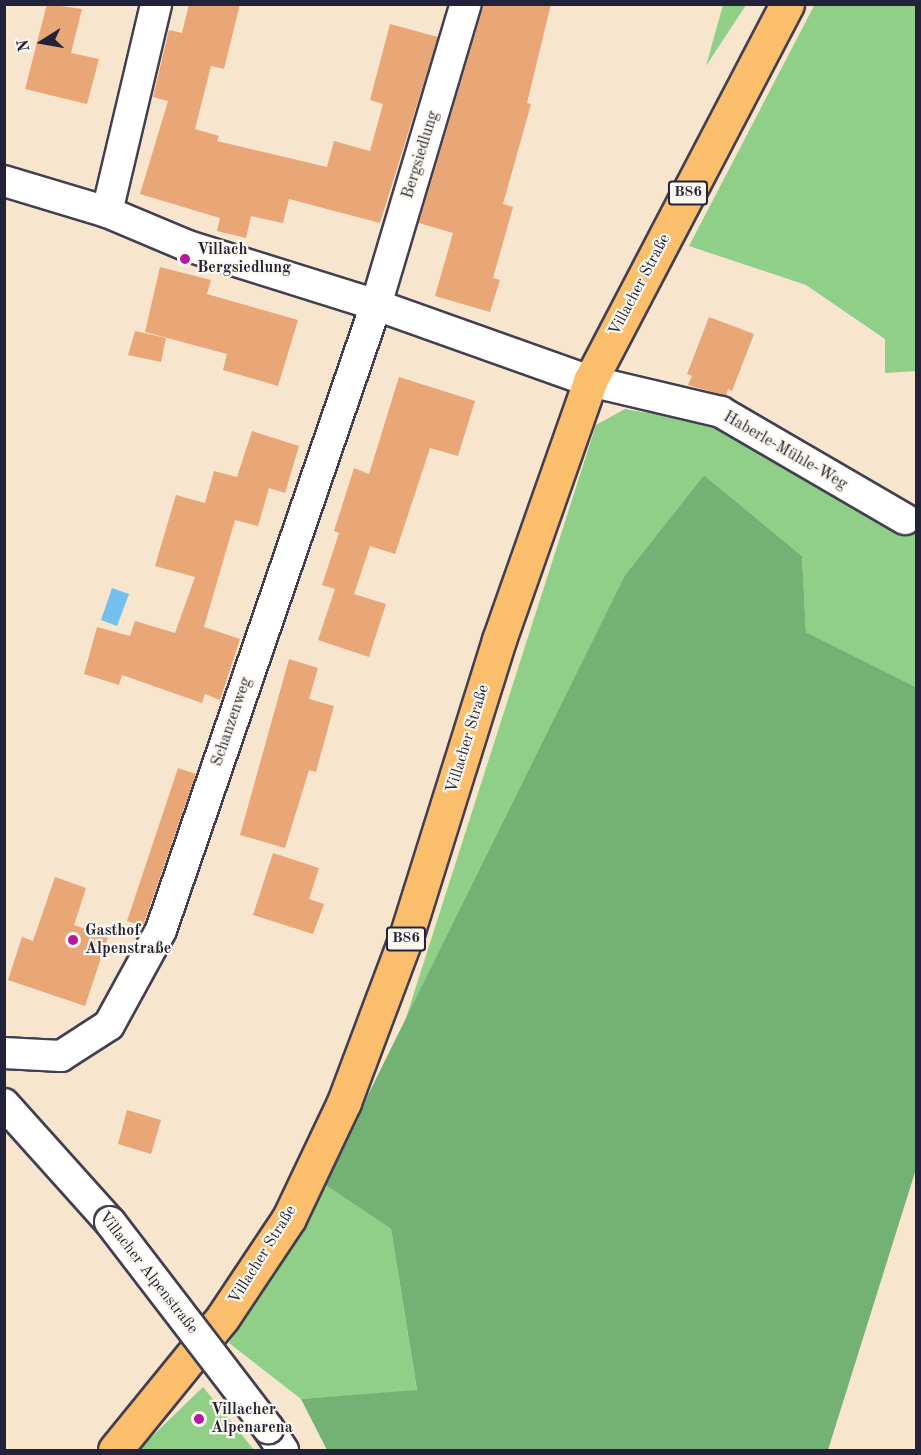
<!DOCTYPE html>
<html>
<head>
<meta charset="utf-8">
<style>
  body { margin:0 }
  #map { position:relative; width:921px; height:1455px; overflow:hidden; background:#f7e5ce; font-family:"Old Standard TT",serif }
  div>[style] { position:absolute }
  .green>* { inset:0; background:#8fcf87 }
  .forest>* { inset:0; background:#73b274 }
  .water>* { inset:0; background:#73bfed }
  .building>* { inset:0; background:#e9a677 }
  .roads { filter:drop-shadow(2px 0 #423f51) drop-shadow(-2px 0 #423f51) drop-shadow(0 2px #423f51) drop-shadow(0 -2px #423f51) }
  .minor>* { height:30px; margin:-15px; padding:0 15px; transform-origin:15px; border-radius:15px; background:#fff }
  .primary>* { height:33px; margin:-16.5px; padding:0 16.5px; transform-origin:16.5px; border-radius:16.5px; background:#fabe6d }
  .bridges { filter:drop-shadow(2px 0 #423f51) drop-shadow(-2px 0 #423f51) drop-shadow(0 2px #423f51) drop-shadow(0 -2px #423f51) }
  .minor-bridge>* { height:30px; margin:-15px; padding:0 15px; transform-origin:15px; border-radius:15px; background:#fff }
  .dots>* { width:16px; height:16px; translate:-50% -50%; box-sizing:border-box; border:3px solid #fbf7ec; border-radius:50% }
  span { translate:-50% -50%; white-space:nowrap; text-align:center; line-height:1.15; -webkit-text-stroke:4.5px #fbf7ec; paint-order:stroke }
  .shield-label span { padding:2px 4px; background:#fbf7ec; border:2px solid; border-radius:4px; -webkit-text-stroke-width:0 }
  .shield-label { font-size:15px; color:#22223b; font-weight:700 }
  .street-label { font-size:16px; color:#22223b }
  .poi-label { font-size:16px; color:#22223b; font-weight:700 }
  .left { translate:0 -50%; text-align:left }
  .frame { position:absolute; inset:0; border:6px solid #22223b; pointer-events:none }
  .north { position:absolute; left:12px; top:12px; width:60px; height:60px; -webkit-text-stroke:4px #fbf7ec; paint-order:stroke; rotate:259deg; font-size:16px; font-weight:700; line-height:24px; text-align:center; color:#22223b }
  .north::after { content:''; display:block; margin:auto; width:21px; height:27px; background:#22223b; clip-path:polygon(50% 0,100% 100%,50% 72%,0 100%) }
</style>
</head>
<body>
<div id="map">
  <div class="green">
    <i style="clip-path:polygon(815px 4px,916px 5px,916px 371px,885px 373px,885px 339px,806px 285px,689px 246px)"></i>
    <i style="clip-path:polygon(723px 5px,746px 5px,706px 66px)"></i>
    <i style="clip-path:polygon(625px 409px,720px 425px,916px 518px,916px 687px,806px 632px,802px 556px,704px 475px,625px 575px,405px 1021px,596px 425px)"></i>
    <i style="clip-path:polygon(324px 1184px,391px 1229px,417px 1391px,301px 1399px,229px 1343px)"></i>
    <i style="clip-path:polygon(203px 1387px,254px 1450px,138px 1450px)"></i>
  </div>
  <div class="forest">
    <i style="clip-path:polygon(704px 475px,802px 556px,806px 632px,916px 687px,916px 1169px,828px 1450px,327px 1450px,301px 1399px,417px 1390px,391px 1229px,324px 1184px,625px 575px)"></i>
  </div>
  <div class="water">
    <i style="clip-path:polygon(112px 588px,129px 594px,117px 626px,101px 620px)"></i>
  </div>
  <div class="building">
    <i style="clip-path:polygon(47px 4px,82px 9px,71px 53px,99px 59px,87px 104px,25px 89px)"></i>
    <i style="clip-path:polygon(189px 4px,240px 4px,224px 69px,211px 66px,195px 129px,219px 136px,217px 141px,327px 167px,334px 141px,370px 151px,383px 104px,370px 100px,390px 24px,438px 37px,380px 223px,289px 199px,283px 223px,251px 216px,246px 238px,217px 231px,220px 218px,140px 194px,168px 101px,153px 97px,169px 30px,182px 33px)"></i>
    <i style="clip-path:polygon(484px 4px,551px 4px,527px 103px,531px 104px,503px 204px,513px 207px,493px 278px,500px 280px,490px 312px,435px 296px,453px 233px,419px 223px)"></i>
    <i style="clip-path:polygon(160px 267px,211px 280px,207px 294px,298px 320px,278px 386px,223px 370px,227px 354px,145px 332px)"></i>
    <i style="clip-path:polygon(709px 317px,754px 334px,732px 391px,728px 389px,726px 396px,688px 385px,692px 376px,687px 374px)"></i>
    <i style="clip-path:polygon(135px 331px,166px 338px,161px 362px,128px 355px)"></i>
    <i style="clip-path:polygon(399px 377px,475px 401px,458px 456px,430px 448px,395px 554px,370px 546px,354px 594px,386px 604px,369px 657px,318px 640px,335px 589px,322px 585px,339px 533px,334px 531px,354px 468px,369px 474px)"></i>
    <i style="clip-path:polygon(252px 431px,299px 446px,285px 493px,269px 488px,258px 526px,235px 520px,204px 627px,240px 639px,220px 700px,205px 694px,202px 703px,122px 675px,119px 685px,84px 674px,97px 627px,130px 636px,135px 621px,175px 633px,195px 577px,155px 566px,176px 495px,205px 503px,214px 471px,237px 477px)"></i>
    <i style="clip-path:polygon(289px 659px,318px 668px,309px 699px,334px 706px,316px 772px,309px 770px,285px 848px,240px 835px)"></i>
    <i style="clip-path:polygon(178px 768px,196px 774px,143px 926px,127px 921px)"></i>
    <i style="clip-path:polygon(273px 853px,319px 868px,309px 899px,324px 904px,313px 934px,253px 915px)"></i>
    <i style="clip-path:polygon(55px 877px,86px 888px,74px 925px,108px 937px,85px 1006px,8px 980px,22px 937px,33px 941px)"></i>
    <i style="clip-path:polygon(127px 1110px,161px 1120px,151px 1154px,118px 1144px)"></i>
  </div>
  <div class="roads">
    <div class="minor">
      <i style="left:4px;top:181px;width:108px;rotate:16.8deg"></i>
      <i style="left:107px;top:212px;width:88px;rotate:22.8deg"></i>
      <i style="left:188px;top:246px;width:197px;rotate:17.4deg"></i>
      <i style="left:376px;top:305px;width:227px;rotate:19.6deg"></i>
      <i style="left:590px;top:381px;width:135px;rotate:13.3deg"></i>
      <i style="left:721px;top:412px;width:213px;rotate:30.2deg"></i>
      <i style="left:107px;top:212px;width:214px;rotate:-76.7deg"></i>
      <i style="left:4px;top:1053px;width:57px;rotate:3deg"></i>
      <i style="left:61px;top:1056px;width:57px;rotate:-32.9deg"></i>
      <i style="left:109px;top:1025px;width:108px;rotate:-61.3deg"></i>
      <i style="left:161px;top:930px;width:661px;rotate:-71.02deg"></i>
      <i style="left:376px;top:305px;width:314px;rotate:-73.4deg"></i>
      <i style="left:4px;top:1104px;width:159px;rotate:48.1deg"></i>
      <i style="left:268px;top:1428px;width:27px;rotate:56deg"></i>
    </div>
    <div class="primary">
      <i style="left:115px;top:1450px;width:171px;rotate:-50.9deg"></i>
      <i style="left:223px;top:1317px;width:119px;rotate:-56.3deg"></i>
      <i style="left:289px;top:1218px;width:128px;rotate:-64.6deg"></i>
      <i style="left:344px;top:1102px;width:173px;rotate:-69.4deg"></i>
      <i style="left:405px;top:940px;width:314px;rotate:-72.6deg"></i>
      <i style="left:499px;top:640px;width:275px;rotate:-70.6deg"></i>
      <i style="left:590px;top:381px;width:425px;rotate:-62.4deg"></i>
    </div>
  </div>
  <div class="bridges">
    <div class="minor-bridge">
      <i style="left:110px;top:1222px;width:260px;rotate:52.5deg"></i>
    </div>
  </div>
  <div class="dots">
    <i style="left:185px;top:259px;background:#b5179e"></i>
    <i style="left:73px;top:940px;background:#b5179e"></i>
    <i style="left:199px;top:1419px;background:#b5179e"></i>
  </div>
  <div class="shield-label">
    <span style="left:688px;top:193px">B86</span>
    <span style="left:406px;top:939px">B86</span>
  </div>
  <div class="street-label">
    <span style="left:421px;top:155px;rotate:-73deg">Bergsiedlung</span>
    <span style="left:640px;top:285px;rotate:-62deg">Villacher Straße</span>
    <span style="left:785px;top:451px;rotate:30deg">Haberle-Mühle-Weg</span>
    <span style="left:232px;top:722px;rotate:-71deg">Schanzenweg</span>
    <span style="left:468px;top:739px;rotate:-73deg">Villacher Straße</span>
    <span style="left:263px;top:1255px;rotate:-58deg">Villacher Straße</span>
    <span style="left:148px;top:1273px;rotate:52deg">Villacher Alpenstraße</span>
  </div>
  <div class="poi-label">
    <span class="left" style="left:197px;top:259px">Villach<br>Bergsiedlung</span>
    <span class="left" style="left:85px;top:940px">Gasthof<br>Alpenstraße</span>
    <span class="left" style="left:211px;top:1419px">Villacher<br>Alpenarena</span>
  </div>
  <div class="frame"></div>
  <div class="north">N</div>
</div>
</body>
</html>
